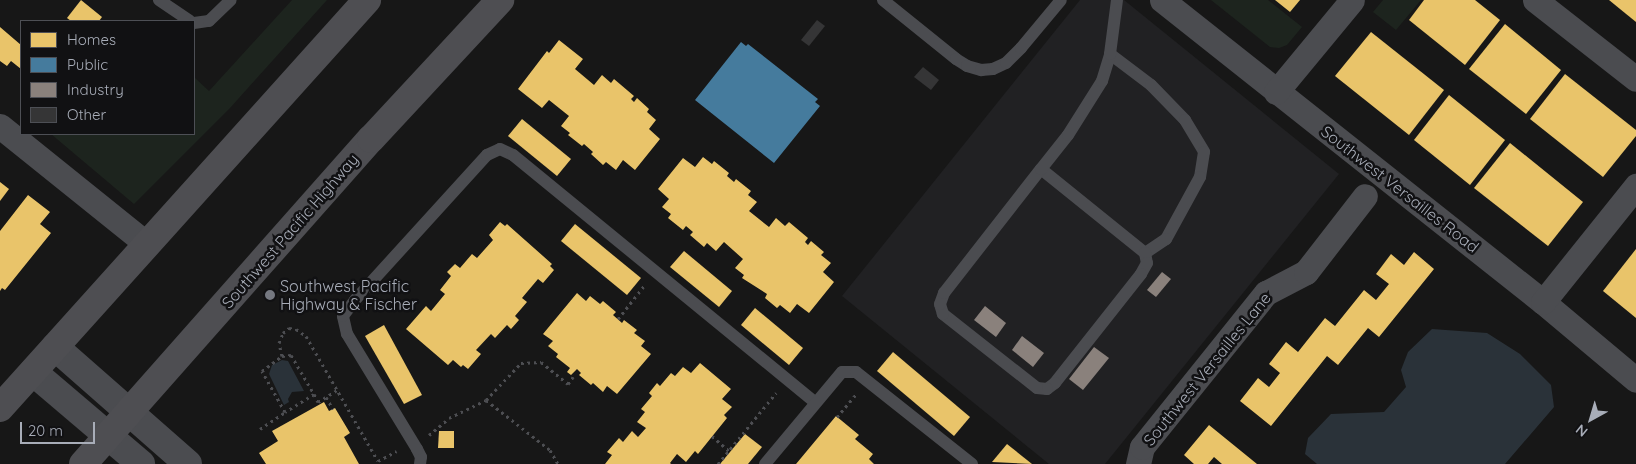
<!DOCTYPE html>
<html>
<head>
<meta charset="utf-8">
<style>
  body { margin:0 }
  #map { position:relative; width:1636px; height:464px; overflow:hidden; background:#171717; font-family:Quicksand,sans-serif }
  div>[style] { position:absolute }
  .built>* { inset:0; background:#212123 }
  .green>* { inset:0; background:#1d241e }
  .water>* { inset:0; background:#2a3239 }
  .homes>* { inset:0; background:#e9c46a }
  .public>* { inset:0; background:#457b9d }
  .industry>* { inset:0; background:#8a817c }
  .building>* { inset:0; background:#353536 }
  .path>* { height:3px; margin-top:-1.5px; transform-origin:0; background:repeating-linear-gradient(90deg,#4d4e52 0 2.5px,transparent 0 6.5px) }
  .service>* { height:12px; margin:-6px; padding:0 6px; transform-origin:6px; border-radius:6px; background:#4b4c50 }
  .minor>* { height:25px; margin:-12.5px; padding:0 12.5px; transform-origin:12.5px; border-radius:12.5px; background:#4b4c50 }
  .tertiary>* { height:28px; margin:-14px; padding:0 14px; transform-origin:14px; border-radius:14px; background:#4b4c50 }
  .trunk>* { height:28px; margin:-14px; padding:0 14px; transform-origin:14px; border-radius:14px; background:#4e4e52 }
  .dots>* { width:14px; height:14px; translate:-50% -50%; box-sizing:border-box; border:2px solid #111113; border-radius:50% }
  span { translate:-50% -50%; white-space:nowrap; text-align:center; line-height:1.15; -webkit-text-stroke:5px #111113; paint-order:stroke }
  .street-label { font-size:16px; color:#a8adb8 }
  .poi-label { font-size:16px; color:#a8adb8 }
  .left { translate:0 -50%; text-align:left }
  .legend { position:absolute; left:20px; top:20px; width:175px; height:115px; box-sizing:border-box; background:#111113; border:1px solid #4d4f55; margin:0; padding:6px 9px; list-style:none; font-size:15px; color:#a8adb8 }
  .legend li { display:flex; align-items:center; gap:10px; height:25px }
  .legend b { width:25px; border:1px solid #4d4f55 }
  .north { position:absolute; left:1566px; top:394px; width:50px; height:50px; -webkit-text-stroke:4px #111113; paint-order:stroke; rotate:219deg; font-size:14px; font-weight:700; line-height:20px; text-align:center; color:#a8adb8 }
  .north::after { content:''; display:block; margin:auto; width:18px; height:22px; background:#a8adb8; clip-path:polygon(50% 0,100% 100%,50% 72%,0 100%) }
  .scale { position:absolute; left:20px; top:422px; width:75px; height:22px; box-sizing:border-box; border:2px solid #a8adb8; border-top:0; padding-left:6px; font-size:15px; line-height:18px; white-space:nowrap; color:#a8adb8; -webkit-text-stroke:4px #111113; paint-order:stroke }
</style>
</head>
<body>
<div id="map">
  <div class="built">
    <i style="clip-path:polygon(1080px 0,1124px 0,1339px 174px,1105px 464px,1049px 464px,842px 296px)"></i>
  </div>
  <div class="green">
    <i style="clip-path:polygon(292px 0,327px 0,230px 108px,134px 204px,51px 134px,194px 134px,194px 77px,209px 91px)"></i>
    <i style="clip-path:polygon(1211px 0,1268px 0,1302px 27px,1287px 45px,1279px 48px,1270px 47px)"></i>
    <i style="clip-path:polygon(1383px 0,1421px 0,1396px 30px,1373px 12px)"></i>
  </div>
  <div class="water">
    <i style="clip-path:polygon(1432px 329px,1487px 333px,1520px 354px,1551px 385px,1554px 407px,1505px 464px,1317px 464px,1305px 454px,1308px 438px,1331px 414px,1384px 412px,1406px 387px,1401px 370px,1408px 352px)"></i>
    <i style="clip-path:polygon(282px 360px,288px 361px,304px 391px,292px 392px,288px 399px,289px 402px,284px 405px,269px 374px,272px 365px)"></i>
  </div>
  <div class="homes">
    <i style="clip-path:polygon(81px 0,102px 17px,99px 21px,71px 21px,67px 18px)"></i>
    <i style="clip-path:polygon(1275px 0,1300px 0,1290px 12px)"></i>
    <i style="clip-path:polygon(1424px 0,1475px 0,1500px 20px,1465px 65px,1409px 20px)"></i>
    <i style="clip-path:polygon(1609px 0,1636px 0,1636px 22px,1620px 9px)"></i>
    <i style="clip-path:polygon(1505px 24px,1561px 70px,1526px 114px,1469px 69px)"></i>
    <i style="clip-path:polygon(0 27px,21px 45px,21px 69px,11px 61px,7px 66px,0 61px)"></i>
    <i style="clip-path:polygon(1371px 32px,1444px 90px,1409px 135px,1335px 76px)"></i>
    <i style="clip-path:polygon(559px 40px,583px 59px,575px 69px,594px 85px,602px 75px,611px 83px,614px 79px,634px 96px,631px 99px,634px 102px,637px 98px,649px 109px,647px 112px,656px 120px,649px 129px,660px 139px,635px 170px,623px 160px,616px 170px,606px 162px,603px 165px,591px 154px,593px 152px,584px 144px,582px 146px,568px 135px,570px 133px,561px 126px,569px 116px,549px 100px,542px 108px,518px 89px,547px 51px,549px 53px)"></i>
    <i style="clip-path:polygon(1565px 74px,1636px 130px,1636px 136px,1603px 177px,1530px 119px)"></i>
    <i style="clip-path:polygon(1449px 95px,1505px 140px,1470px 185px,1414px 140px)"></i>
    <i style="clip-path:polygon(522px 119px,571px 159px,557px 176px,508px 136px)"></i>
    <i style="clip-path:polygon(1510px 143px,1583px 202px,1548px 246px,1474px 188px)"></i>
    <i style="clip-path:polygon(703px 157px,712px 164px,714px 161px,729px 173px,727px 176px,734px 182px,736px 179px,751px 191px,748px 195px,757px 202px,749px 211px,769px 227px,776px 218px,785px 226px,789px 222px,808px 238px,805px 242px,808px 245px,811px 241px,824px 252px,821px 255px,831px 263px,823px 272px,834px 282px,809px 313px,797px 304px,790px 313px,780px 305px,777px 308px,765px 298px,767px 294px,742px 278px,744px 275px,735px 268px,743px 259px,724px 242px,716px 251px,707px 243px,704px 247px,690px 235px,693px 232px,686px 226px,683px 230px,668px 218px,671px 214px,662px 207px,669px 199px,658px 189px,683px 158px,695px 167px)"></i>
    <i style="clip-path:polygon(0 182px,9px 189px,0 201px)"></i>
    <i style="clip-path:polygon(28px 195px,50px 212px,40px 224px,51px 233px,5px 290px,2px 288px,0 291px,0 231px)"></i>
    <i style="clip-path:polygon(500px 222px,505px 226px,507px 224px,552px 264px,550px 266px,554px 270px,543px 283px,538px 279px,522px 298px,527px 302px,515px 316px,519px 320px,511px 329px,507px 325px,495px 338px,491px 334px,476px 350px,481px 354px,468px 369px,463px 365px,461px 367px,453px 360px,448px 365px,406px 329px,426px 306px,431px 311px,445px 294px,440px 290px,451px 276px,447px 272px,455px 264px,460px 268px,472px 254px,477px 258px,493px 240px,489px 235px)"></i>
    <i style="clip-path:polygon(575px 224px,641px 278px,627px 295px,561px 241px)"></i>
    <i style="clip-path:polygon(1636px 249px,1636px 318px,1603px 291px)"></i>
    <i style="clip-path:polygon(684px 251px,732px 291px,719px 307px,670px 267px)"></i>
    <i style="clip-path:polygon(1414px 252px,1434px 269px,1379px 337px,1368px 328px,1338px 365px,1327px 356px,1271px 426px,1240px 401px,1258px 378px,1269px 387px,1280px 373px,1269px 364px,1286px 342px,1298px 352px,1325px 318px,1335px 326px,1364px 290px,1376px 300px,1389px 284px,1376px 274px,1391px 254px,1404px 265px)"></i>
    <i style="clip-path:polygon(577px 293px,586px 301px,590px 296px,600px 304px,603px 301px,616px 312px,613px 315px,622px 323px,624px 320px,637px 330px,634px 333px,645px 341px,641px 346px,651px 354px,617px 394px,607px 386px,603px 392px,593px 383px,591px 385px,579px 375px,581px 373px,577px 369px,571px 375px,567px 372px,570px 368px,556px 357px,558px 354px,548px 346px,553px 341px,543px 334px)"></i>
    <i style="clip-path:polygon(755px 308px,803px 348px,789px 365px,741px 325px)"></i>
    <i style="clip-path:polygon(384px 325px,422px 395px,404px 404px,365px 336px)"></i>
    <i style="clip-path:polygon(893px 352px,970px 417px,954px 436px,877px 371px)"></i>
    <i style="clip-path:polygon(700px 363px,731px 389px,722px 399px,732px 407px,724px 415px,727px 418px,698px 454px,695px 451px,686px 462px,677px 454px,670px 463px,671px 464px,605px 464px,612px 455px,607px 452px,619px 438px,623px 442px,632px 431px,638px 437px,646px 428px,637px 422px,645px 412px,641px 409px,652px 396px,649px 393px,657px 383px,660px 386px,671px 373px,675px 376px,683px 367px,691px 373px)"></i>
    <i style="clip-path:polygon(324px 402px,329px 411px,335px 408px,350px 433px,344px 437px,359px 464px,266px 464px,259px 453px,278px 441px,272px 431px)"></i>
    <i style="clip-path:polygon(836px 416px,859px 435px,855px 439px,873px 454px,869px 459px,874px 464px,796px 464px)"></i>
    <i style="clip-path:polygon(1209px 425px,1257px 464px,1222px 464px,1214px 457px,1208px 464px,1194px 464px,1184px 455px)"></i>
    <i style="clip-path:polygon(439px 431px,454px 431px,454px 448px,438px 448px)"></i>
    <i style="clip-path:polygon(745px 434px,762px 447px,748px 464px,720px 464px)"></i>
    <i style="clip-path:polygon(1007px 444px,1032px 464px,992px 462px)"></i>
  </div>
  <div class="public">
    <i style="clip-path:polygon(741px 42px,746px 46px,748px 44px,818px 99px,815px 102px,820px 106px,774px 163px,695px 100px)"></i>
  </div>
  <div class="industry">
    <i style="clip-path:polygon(1162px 272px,1171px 279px,1156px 297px,1147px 290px)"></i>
    <i style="clip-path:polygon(985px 306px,1006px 323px,996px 337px,974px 320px)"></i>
    <i style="clip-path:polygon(1022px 336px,1044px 353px,1033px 367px,1012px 350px)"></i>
    <i style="clip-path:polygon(1094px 347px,1109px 358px,1083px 390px,1069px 379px)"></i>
  </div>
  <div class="building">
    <i style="clip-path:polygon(817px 20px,825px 26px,809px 46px,801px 40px)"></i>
    <i style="clip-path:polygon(923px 67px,939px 80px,931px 90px,914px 77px)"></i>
  </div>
  <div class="path">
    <i style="left:618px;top:319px;width:42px;rotate:-51.8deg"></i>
    <i style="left:282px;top:356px;width:9px;rotate:-6deg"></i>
    <i style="left:291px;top:355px;width:45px;rotate:59.5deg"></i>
    <i style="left:314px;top:394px;width:34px;rotate:148deg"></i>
    <i style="left:285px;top:412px;width:47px;rotate:-119.3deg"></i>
    <i style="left:262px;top:371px;width:25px;rotate:-37deg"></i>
    <i style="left:282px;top:356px;width:13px;rotate:-103deg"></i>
    <i style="left:279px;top:343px;width:11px;rotate:-68deg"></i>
    <i style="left:283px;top:333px;width:8px;rotate:-40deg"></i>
    <i style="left:289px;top:328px;width:7px;rotate:8deg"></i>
    <i style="left:296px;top:329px;width:12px;rotate:35deg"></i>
    <i style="left:306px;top:336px;width:144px;rotate:60.1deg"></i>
    <i style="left:378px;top:461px;width:21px;rotate:-28deg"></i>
    <i style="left:314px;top:394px;width:9px;rotate:63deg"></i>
    <i style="left:318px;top:402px;width:22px;rotate:-32deg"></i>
    <i style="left:326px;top:397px;width:14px;rotate:60deg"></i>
    <i style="left:486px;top:400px;width:81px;rotate:38deg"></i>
    <i style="left:550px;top:450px;width:16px;rotate:60deg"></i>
    <i style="left:837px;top:417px;width:30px;rotate:-50deg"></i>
    <i style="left:260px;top:429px;width:30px;rotate:-34deg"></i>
    <i style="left:429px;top:435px;width:26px;rotate:-40deg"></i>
    <i style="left:449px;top:418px;width:41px;rotate:-25.9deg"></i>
    <i style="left:486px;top:400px;width:51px;rotate:-46.6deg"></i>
    <i style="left:521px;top:363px;width:20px;rotate:-3deg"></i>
    <i style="left:541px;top:362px;width:35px;rotate:39deg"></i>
    <i style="left:568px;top:384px;width:9px;rotate:-54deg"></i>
    <i style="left:712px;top:436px;width:23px;rotate:41deg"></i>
    <i style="left:718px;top:464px;width:92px;rotate:-50.8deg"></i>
  </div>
  <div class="service">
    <i style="left:159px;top:0;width:37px;rotate:34deg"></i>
    <i style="left:883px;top:0;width:94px;rotate:38.9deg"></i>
    <i style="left:956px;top:59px;width:13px;rotate:32deg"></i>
    <i style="left:967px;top:66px;width:15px;rotate:16deg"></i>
    <i style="left:981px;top:70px;width:12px;rotate:-5deg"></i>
    <i style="left:993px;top:69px;width:14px;rotate:-25deg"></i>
    <i style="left:1006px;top:63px;width:21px;rotate:-45deg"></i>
    <i style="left:1021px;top:48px;width:62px;rotate:-50.2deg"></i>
    <i style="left:194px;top:23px;width:15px;rotate:-8deg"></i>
    <i style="left:209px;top:21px;width:30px;rotate:-44deg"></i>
    <i style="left:1110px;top:54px;width:51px;rotate:37.1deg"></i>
    <i style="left:1151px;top:85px;width:49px;rotate:45.8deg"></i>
    <i style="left:1185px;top:120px;width:37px;rotate:59deg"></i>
    <i style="left:1204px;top:152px;width:25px;rotate:99deg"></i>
    <i style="left:1200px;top:177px;width:71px;rotate:118.7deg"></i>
    <i style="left:1166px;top:239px;width:25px;rotate:146deg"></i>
    <i style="left:1041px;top:169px;width:134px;rotate:38.9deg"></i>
    <i style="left:1145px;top:253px;width:10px;rotate:79deg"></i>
    <i style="left:1147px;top:263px;width:13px;rotate:119deg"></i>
    <i style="left:1141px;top:274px;width:139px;rotate:128.3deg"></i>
    <i style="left:1055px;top:383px;width:10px;rotate:143deg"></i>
    <i style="left:1047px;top:389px;width:10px;rotate:-174deg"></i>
    <i style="left:1037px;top:388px;width:120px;rotate:-141.8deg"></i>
    <i style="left:943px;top:314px;width:10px;rotate:-107deg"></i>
    <i style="left:940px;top:304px;width:12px;rotate:-70deg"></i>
    <i style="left:944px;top:293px;width:157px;rotate:-52deg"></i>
    <i style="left:1041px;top:169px;width:43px;rotate:-51.5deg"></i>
    <i style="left:1068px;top:135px;width:64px;rotate:-57.8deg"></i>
    <i style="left:1102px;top:81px;width:28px;rotate:-73deg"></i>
    <i style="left:1110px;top:54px;width:54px;rotate:-82.6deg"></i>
    <i style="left:420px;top:464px;width:7px;rotate:-82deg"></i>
    <i style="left:421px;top:457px;width:9px;rotate:-117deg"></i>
    <i style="left:417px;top:449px;width:135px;rotate:-121.3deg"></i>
    <i style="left:347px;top:334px;width:18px;rotate:-103deg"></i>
    <i style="left:343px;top:316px;width:20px;rotate:-53deg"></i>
    <i style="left:355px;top:300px;width:196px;rotate:-47.7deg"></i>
    <i style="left:487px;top:155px;width:14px;rotate:-25deg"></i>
    <i style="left:500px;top:149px;width:14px;rotate:25deg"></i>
    <i style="left:513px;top:155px;width:390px;rotate:39.3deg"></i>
    <i style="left:765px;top:464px;width:120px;rotate:-50.1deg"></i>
    <i style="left:842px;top:372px;width:14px"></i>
    <i style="left:856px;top:372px;width:148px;rotate:38.4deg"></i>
  </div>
  <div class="minor">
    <i style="left:1162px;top:0;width:486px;rotate:38.4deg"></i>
    <i style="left:1543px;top:302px;width:121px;rotate:40deg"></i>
    <i style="left:1535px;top:0;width:128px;rotate:38deg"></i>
    <i style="left:1276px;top:92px;width:119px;rotate:-50.4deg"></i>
    <i style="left:0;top:126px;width:189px;rotate:38.8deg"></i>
    <i style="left:1543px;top:302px;width:149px;rotate:-51.3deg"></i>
    <i style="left:1138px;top:464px;width:17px;rotate:-77deg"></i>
    <i style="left:1142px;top:447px;width:198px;rotate:-51.2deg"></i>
    <i style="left:1266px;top:293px;width:45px;rotate:-27.7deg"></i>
    <i style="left:1306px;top:272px;width:96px;rotate:-52.2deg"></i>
  </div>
  <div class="tertiary">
    <i style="left:55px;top:347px;width:177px;rotate:41.3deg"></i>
    <i style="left:33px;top:372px;width:142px;rotate:40.4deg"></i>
  </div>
  <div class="trunk">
    <i style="left:0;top:408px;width:549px;rotate:-48.03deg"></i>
    <i style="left:83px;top:464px;width:434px;rotate:-48.5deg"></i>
    <i style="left:371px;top:139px;width:190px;rotate:-47.1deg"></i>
  </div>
  <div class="dots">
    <i style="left:270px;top:295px;background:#757880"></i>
  </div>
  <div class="street-label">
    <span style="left:1400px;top:189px;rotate:38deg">Southwest Versailles Road</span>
    <span style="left:290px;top:231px;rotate:-49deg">Southwest Pacific Highway</span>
    <span style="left:1207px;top:369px;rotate:-51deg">Southwest Versailles Lane</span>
  </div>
  <div class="poi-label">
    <span class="left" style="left:280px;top:295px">Southwest Pacific<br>Highway &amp; Fischer</span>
  </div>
  <ul class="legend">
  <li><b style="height:14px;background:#e9c46a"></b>Homes</li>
  <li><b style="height:14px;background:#457b9d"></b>Public</li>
  <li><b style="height:14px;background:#8a817c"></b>Industry</li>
  <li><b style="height:14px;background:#353536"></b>Other</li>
  </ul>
  <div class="north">N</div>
  <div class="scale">20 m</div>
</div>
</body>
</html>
